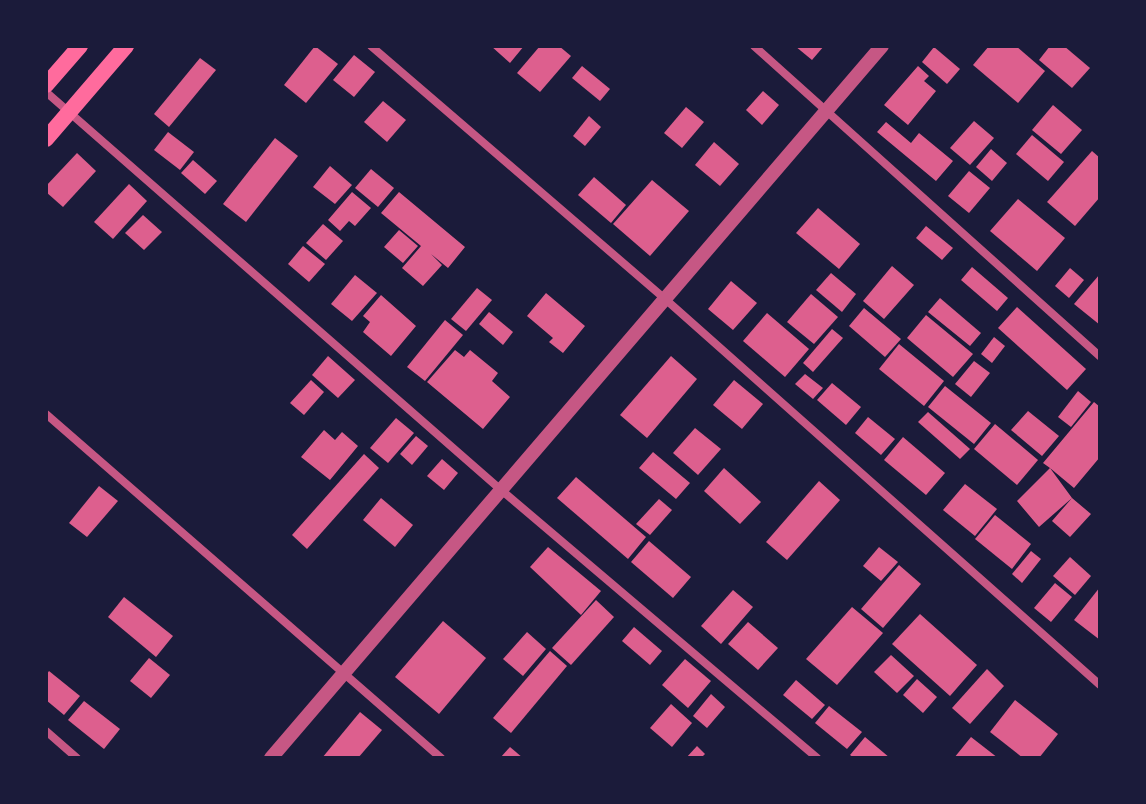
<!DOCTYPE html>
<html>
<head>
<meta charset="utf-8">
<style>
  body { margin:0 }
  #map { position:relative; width:1146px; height:804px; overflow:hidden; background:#1b1b3a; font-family:Quicksand,sans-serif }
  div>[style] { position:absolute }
  .building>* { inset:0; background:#dd5f8e }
  .minor>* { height:8px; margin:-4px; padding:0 4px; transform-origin:4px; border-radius:4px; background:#c65784 }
  .tertiary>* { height:14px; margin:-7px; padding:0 7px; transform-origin:7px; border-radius:7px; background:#c65784 }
  .secondary>* { height:16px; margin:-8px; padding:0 8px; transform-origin:8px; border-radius:8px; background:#ff6b9d }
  span { translate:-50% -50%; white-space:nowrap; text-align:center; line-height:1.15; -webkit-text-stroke:6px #1b1b3a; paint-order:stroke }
  .frame { position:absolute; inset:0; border:48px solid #1b1b3a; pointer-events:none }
</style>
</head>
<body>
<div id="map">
  <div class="building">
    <i style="clip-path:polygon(315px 46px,338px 64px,306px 103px,284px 85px)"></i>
    <i style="clip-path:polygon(491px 46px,524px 46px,510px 63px)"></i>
    <i style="clip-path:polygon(540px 46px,559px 46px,571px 56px,540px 92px,517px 73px)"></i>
    <i style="clip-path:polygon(795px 46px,824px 46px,812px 60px)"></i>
    <i style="clip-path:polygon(989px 46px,1016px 46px,1045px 71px,1018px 103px,973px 65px)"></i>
    <i style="clip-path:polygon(1050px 46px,1064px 46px,1090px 68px,1072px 88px,1039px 60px)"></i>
    <i style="clip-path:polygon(934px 47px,960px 69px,947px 84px,922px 62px)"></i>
    <i style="clip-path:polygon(354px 55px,375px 72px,354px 97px,333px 80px)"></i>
    <i style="clip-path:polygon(200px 58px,216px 70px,169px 127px,154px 114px)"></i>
    <i style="clip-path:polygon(582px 66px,610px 89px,600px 101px,572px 78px)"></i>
    <i style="clip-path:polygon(918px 66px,929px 76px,924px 81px,936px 91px,908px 125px,884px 105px)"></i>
    <i style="clip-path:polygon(763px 91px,779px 105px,762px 125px,746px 110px)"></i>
    <i style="clip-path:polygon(383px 101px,406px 120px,387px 142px,364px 122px)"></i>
    <i style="clip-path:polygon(1053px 105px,1082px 130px,1061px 154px,1032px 130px)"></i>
    <i style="clip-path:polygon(686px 107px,704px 122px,682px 148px,664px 133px)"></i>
    <i style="clip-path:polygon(589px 116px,601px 127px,585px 146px,573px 136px)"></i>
    <i style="clip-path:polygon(974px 121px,994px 138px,970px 165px,950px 148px)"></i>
    <i style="clip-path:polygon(886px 122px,911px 143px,919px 133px,953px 161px,936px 181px,877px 132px)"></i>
    <i style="clip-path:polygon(168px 132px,194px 152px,180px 170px,154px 150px)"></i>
    <i style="clip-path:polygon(1032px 135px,1064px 162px,1048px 181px,1016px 154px)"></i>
    <i style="clip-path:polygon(275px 138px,298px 156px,246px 222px,223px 204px)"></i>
    <i style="clip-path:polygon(714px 142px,739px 164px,720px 186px,695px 165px)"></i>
    <i style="clip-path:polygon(991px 149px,1007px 163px,992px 181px,976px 167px)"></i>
    <i style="clip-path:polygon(1092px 151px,1100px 158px,1100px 197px,1075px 226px,1047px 202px)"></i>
    <i style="clip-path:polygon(77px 153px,96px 171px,63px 207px,46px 192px,46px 186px)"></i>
    <i style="clip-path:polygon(193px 160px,217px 181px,205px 194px,181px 173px)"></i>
    <i style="clip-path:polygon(330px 166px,352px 185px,335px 204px,313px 187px)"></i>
    <i style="clip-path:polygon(371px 169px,394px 188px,378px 207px,355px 188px)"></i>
    <i style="clip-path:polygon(969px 171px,990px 188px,969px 213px,948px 196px)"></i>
    <i style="clip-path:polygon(594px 177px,626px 205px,611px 223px,578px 195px)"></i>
    <i style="clip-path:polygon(652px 180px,689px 211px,650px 256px,613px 224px)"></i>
    <i style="clip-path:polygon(129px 184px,147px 201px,113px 239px,94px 222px)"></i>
    <i style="clip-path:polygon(352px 192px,371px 208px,355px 226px,349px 221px,340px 231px,328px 220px)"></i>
    <i style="clip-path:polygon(399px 192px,465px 247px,448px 268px,431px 254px,442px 265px,423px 286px,402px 268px,421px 246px,381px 213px)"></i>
    <i style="clip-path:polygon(1018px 199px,1065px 238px,1037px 271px,990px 231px)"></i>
    <i style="clip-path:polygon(818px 208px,860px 244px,839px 269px,796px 233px)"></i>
    <i style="clip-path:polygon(143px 215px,162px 232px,144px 250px,125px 233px)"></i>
    <i style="clip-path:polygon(323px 224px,343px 241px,326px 260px,306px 243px)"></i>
    <i style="clip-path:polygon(926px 226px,953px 248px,942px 260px,916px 238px)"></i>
    <i style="clip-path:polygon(399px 230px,418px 246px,403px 263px,384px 247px)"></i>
    <i style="clip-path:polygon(303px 246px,325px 264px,309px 282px,288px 264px)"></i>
    <i style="clip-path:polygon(892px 266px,914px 285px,884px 319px,863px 301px)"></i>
    <i style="clip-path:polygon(972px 267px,1008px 298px,997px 311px,961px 280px)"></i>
    <i style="clip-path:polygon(1070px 268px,1084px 280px,1069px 298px,1055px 286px)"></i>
    <i style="clip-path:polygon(831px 273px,856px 294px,842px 312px,816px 290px)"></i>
    <i style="clip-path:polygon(1100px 274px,1100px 325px,1074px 304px)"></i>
    <i style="clip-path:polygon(355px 275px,377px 293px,352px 321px,331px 304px)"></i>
    <i style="clip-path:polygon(731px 281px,757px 303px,733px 330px,708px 309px)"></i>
    <i style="clip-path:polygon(477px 288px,492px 300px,466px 331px,451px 319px)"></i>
    <i style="clip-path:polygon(546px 293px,585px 326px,563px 353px,549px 342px,553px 338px,527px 316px)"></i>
    <i style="clip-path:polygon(811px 294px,838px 317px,814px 344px,787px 322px)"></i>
    <i style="clip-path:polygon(381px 295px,416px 326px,391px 356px,363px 332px,370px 322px,363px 316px)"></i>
    <i style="clip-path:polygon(940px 298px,981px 333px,970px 346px,928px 312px)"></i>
    <i style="clip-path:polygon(1017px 307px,1086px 369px,1067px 390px,998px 328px)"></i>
    <i style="clip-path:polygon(864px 308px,901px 339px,885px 357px,849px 326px)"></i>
    <i style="clip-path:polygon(489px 312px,513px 332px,503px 345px,479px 324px)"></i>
    <i style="clip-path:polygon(767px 313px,809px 349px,785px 377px,743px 341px)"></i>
    <i style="clip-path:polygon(926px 315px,973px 354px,953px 377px,907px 338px)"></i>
    <i style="clip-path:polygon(445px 320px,463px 335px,425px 381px,407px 367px)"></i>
    <i style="clip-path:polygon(832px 329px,843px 338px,813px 372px,803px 363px)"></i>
    <i style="clip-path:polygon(994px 337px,1005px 346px,992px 363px,981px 354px)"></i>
    <i style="clip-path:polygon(899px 344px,944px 381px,924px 406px,879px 369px)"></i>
    <i style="clip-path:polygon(455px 350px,464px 357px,470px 350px,498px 373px,492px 381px,510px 397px,483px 429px,427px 382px)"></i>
    <i style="clip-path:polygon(328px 356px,355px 380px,338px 398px,312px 375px)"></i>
    <i style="clip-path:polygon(671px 356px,697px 379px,647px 438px,620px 415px)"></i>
    <i style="clip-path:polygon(974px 361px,990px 373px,971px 397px,955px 384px)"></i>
    <i style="clip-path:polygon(805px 374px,823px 388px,813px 399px,795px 384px)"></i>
    <i style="clip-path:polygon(311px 380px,324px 392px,304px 415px,290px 403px)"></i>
    <i style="clip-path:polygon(734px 380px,763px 404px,742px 429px,713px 405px)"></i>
    <i style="clip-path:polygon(832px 383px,861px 407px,846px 425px,817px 400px)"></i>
    <i style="clip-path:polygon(945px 386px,991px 423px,974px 444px,928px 407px)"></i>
    <i style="clip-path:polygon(1078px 391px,1091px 402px,1071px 427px,1058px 417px)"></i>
    <i style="clip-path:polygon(1094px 402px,1100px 407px,1100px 457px,1074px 488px,1050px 468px,1072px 498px,1091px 514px,1070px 537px,1052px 521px,1072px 498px,1039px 527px,1017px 501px,1050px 468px,1043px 463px)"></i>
    <i style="clip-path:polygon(1028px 411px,1059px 436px,1042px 456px,1011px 430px)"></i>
    <i style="clip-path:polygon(928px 412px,970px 449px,960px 459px,918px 422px)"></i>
    <i style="clip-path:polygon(868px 417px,895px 439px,881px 455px,855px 433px)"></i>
    <i style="clip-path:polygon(396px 418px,414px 433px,388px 463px,370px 448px)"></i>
    <i style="clip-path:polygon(995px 424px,1038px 460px,1017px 485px,974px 449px)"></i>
    <i style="clip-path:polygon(695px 428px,721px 449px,698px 475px,673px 453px)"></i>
    <i style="clip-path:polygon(324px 430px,335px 440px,342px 432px,358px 446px,330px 480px,301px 457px)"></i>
    <i style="clip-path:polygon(416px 436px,428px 446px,412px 465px,400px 454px)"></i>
    <i style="clip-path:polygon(903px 437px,945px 473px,926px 495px,884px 460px)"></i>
    <i style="clip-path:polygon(653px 452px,690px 483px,676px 499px,639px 468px)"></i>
    <i style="clip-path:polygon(364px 454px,379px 468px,307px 549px,292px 535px)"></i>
    <i style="clip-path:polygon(442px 459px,458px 473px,444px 490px,427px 476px)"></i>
    <i style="clip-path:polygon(724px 468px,761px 502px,740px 524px,704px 491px)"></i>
    <i style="clip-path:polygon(576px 477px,646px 537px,628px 559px,557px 498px)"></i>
    <i style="clip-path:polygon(819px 481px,840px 500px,787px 560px,766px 542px)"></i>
    <i style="clip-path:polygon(965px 484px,997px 509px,975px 536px,943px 510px)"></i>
    <i style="clip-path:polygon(99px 486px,118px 501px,87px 537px,69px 523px)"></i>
    <i style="clip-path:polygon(381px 498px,413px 525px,395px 547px,363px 520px)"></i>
    <i style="clip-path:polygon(659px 499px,672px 510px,650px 535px,636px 524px)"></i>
    <i style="clip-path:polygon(995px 515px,1031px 544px,1012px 569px,975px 539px)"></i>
    <i style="clip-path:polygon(649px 541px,691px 577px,673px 598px,631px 562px)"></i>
    <i style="clip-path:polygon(548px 547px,601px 591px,581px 615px,530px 567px)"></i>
    <i style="clip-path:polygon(879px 547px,898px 562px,881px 581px,863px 566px)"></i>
    <i style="clip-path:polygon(1031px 551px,1041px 559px,1022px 583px,1012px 574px)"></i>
    <i style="clip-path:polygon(1070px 557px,1091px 576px,1075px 595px,1053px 576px)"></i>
    <i style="clip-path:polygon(899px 565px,921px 584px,883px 628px,861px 609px)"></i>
    <i style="clip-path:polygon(1055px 583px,1072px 597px,1051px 622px,1034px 608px)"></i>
    <i style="clip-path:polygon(1100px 587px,1100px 640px,1074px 620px)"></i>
    <i style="clip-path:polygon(733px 590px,753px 607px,721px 644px,701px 626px)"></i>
    <i style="clip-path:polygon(124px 597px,173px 636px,156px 657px,108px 617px)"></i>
    <i style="clip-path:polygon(596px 600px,614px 617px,571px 665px,552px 648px)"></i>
    <i style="clip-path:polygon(852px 607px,883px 633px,837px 685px,806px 659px)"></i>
    <i style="clip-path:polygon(920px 614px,977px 665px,950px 696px,892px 644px)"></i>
    <i style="clip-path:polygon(443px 621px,486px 658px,439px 714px,395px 677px)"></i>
    <i style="clip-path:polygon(748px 622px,778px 648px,758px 670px,728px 644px)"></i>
    <i style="clip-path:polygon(634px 627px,662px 651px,650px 665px,622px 641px)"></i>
    <i style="clip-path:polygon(527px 632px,546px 649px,523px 676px,503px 659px)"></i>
    <i style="clip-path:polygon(550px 651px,567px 666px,511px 733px,493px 718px)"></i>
    <i style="clip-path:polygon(891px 655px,914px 676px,897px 693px,874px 672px)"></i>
    <i style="clip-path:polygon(149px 658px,170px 675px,151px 698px,130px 681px)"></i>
    <i style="clip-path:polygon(685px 659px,711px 681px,688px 708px,662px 685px)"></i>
    <i style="clip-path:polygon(987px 669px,1004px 686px,970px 724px,952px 708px)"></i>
    <i style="clip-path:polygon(49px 671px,80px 696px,64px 715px,46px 700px,46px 675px)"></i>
    <i style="clip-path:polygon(917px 679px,937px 697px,923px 713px,903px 695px)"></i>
    <i style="clip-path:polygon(796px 680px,825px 705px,812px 719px,783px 695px)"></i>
    <i style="clip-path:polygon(711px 694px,725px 707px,707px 728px,693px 716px)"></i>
    <i style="clip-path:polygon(1015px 700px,1058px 734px,1039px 758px,1023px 758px,990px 732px)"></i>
    <i style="clip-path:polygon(84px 701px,120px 729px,104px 749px,68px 720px)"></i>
    <i style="clip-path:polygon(671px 704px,692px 723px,672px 747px,650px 728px)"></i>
    <i style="clip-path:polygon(829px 706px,862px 732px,847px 749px,815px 723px)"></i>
    <i style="clip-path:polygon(360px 712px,382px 730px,358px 758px,322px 758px)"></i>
    <i style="clip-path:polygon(865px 737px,890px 758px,854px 758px,850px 755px)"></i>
    <i style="clip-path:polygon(971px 737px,998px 758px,954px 758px)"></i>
    <i style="clip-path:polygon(697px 746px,705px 754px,701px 758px,686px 758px)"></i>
    <i style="clip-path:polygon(510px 747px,523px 758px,500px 758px)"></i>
  </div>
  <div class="minor">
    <i style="left:371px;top:46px;width:386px;rotate:40.7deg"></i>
    <i style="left:664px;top:298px;width:583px;rotate:41.59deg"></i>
    <i style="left:754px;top:46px;width:465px;rotate:41.9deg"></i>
    <i style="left:46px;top:92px;width:603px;rotate:41.17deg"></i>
    <i style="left:500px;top:489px;width:416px;rotate:40.3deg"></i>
    <i style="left:46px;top:414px;width:524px;rotate:41.05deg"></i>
    <i style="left:46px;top:731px;width:41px;rotate:41.1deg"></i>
  </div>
  <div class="tertiary">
    <i style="left:271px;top:758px;width:938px;rotate:-49.37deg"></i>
  </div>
  <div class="secondary">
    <i style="left:46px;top:85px;width:52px;rotate:-48.9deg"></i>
    <i style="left:46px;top:139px;width:123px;rotate:-49.3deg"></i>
  </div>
  <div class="frame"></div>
</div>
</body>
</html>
